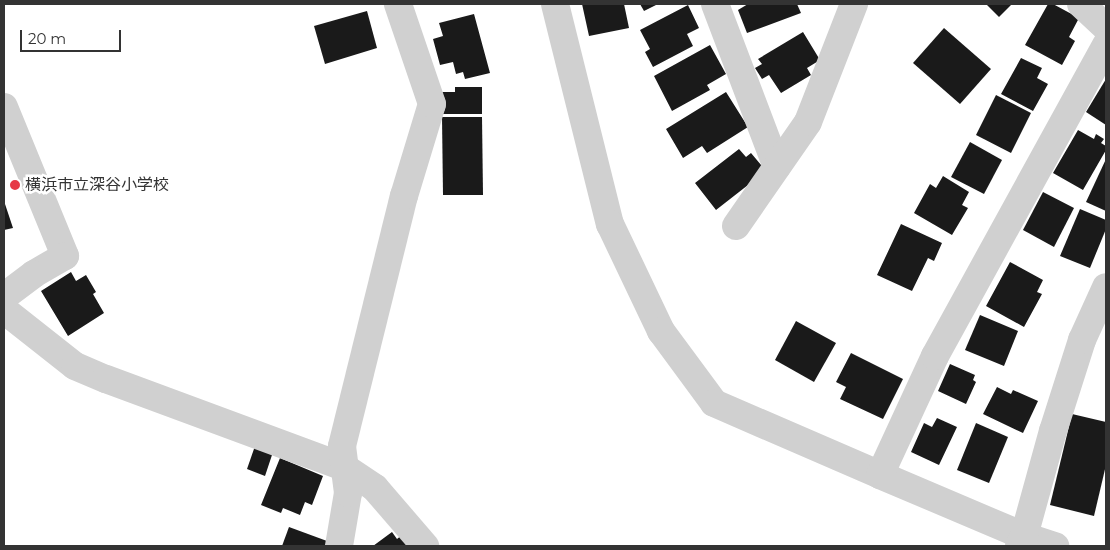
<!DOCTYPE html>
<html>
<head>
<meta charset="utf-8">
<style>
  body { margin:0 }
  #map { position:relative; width:1110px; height:550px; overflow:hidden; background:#fff; font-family:Montserrat,"Noto Sans JP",sans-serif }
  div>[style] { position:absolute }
  .building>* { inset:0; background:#1a1a1a }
  .minor>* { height:28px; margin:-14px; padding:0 14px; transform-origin:14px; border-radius:14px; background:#d0d0d0 }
  .dots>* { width:14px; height:14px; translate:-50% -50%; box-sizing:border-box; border:2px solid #fff; border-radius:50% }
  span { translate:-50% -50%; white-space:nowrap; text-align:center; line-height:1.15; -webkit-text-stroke:5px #fff; paint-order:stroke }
  .poi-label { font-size:16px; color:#333 }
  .left { translate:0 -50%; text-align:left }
  .frame { position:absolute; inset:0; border:5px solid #333; pointer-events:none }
  .scale { position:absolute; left:20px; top:30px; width:101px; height:22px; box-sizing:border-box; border:2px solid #333; border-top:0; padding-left:6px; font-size:15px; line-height:18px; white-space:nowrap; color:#333; -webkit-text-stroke:4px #fff; paint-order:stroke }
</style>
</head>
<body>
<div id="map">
  <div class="building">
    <i style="clip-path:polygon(582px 4px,624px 4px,629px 28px,589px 36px)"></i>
    <i style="clip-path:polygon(640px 4px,658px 4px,644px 11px)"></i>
    <i style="clip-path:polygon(748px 4px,797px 4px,801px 13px,747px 33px,738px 10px)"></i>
    <i style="clip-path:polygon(986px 4px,1012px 4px,999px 17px)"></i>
    <i style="clip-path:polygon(1048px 4px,1053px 4px,1079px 18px,1069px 37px,1075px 41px,1062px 65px,1025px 45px)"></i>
    <i style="clip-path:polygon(688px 5px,699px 28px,687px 34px,693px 46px,653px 67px,645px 52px,650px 49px,640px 30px)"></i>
    <i style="clip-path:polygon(367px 11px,377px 48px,325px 64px,314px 26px)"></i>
    <i style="clip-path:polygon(474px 14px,490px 73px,465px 79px,463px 72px,456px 74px,453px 62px,440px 65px,433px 39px,443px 36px,439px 23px)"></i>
    <i style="clip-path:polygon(944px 28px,991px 69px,960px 104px,913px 63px)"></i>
    <i style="clip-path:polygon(803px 32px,820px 60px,807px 68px,811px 75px,781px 93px,769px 75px,762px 79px,755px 68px,762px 64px,758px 59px)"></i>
    <i style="clip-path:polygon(710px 45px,726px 74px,707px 85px,710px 90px,672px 111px,654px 76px)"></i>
    <i style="clip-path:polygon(1021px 58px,1042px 68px,1037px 78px,1048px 84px,1033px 111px,1001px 94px)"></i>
    <i style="clip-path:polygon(1106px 79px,1106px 125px,1086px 112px)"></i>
    <i style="clip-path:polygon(455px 87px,482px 87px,482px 114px,442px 114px,442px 92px,455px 92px)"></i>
    <i style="clip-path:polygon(726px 92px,748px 127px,707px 153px,702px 146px,683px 158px,666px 129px)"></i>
    <i style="clip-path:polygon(996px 95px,1031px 113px,1011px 153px,976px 135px)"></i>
    <i style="clip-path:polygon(442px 117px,482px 117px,483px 195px,443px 195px)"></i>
    <i style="clip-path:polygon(1078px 130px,1094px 139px,1096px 134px,1104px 139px,1101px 143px,1106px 146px,1106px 150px,1083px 190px,1053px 173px)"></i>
    <i style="clip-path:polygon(970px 142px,1002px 160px,984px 194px,951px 177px)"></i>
    <i style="clip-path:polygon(739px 149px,746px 157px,751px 153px,766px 171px,716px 210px,695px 183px)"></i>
    <i style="clip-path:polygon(1106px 159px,1106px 211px,1086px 202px)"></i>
    <i style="clip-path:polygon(943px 176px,969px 192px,962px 205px,968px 208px,952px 235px,914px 213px,930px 184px,936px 188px)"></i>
    <i style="clip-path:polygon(1043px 192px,1074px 208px,1054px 247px,1023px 230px)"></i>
    <i style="clip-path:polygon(4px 201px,13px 228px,4px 230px)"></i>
    <i style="clip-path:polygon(1080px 209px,1106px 220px,1106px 229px,1090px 268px,1060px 256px)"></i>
    <i style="clip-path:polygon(901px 224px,942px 243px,934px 261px,928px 258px,912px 291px,877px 275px)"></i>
    <i style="clip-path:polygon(1010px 262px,1043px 280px,1037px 292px,1042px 294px,1024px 327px,986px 306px)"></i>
    <i style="clip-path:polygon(71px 272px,76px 281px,86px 275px,96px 292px,93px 294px,104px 313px,68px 336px,41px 291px)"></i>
    <i style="clip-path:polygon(980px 315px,1018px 331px,1004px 366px,965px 350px)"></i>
    <i style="clip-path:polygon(796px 321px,836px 343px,814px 382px,775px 360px)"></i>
    <i style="clip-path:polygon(851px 353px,903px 379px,883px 419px,840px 399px,846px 387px,836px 382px)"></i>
    <i style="clip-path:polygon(950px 364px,975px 375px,973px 380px,976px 382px,966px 404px,938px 391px)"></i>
    <i style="clip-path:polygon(997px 387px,1011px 394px,1013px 390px,1038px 401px,1023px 433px,983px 414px)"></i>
    <i style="clip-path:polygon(1072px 414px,1106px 422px,1106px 465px,1094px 516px,1050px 505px)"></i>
    <i style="clip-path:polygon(937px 418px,957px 427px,939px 465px,911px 452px,924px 423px,932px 427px)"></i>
    <i style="clip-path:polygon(976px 423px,1008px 437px,989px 483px,957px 470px)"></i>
    <i style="clip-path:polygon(255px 446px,273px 452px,265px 476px,247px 469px)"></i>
    <i style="clip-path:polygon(280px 458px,323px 476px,312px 505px,305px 502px,300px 515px,283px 508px,281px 513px,261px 505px)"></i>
    <i style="clip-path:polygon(289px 527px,327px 541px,325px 546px,282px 546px)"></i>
    <i style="clip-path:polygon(392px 532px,397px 539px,402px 535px,408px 544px,405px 546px,373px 546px)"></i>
  </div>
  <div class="minor">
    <i style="left:555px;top:4px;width:227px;rotate:76deg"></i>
    <i style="left:610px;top:224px;width:119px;rotate:64.5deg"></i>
    <i style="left:661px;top:331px;width:89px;rotate:53.6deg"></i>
    <i style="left:714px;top:403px;width:181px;rotate:23.4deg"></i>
    <i style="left:880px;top:475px;width:156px;rotate:23deg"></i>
    <i style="left:1024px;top:536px;width:33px;rotate:18deg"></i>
    <i style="left:715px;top:4px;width:174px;rotate:69.2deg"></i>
    <i style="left:1081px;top:4px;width:34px;rotate:43deg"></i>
    <i style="left:4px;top:107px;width:161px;rotate:67.7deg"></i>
    <i style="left:65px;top:256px;width:36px;rotate:150deg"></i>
    <i style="left:34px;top:274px;width:38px;rotate:143deg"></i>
    <i style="left:736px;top:226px;width:126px;rotate:-55.3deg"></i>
    <i style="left:808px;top:122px;width:127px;rotate:-68.7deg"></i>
    <i style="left:4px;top:310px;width:90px;rotate:38.3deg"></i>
    <i style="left:75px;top:366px;width:34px;rotate:23deg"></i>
    <i style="left:106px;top:379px;width:254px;rotate:20.3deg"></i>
    <i style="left:344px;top:467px;width:37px;rotate:34deg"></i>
    <i style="left:375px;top:488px;width:77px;rotate:49.2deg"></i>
    <i style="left:880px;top:475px;width:131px;rotate:-65.2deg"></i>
    <i style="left:935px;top:356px;width:355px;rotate:-61.2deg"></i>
    <i style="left:339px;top:546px;width:54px;rotate:-80.4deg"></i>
    <i style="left:348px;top:493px;width:47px;rotate:-97.3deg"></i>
    <i style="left:342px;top:446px;width:258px;rotate:-76.1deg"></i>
    <i style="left:404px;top:196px;width:96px;rotate:-73.1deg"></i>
    <i style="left:432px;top:104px;width:106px;rotate:-108.8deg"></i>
    <i style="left:1019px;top:546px;width:11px;rotate:-63deg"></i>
    <i style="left:1024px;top:536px;width:109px;rotate:-74.6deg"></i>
    <i style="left:1053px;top:431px;width:96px;rotate:-72.3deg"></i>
    <i style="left:1082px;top:340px;width:58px;rotate:-65.6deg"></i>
  </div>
  <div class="dots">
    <i style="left:15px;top:185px;background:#e63946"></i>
  </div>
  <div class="poi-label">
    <span class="left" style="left:25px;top:185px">横浜市立深谷小学校</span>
  </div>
  <div class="frame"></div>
  <div class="scale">20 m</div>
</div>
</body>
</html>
